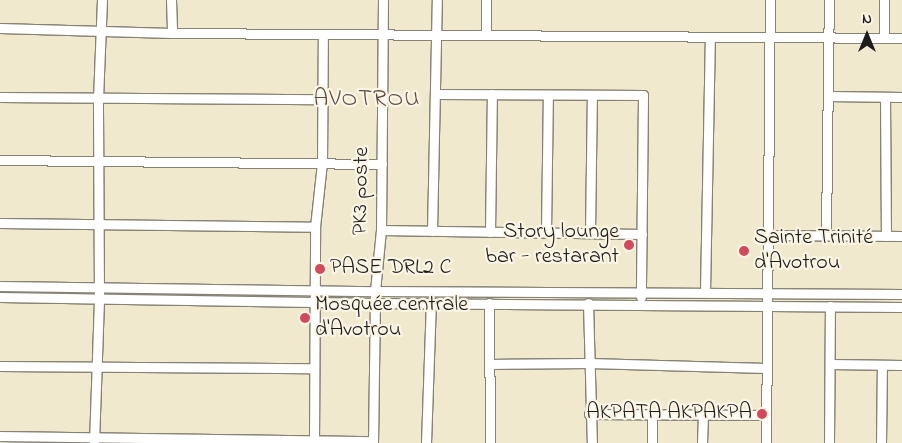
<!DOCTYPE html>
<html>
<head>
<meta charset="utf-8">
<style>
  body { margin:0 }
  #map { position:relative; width:902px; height:443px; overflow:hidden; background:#f1e9cd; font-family:"Indie Flower",sans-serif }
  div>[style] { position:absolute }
  .roads { filter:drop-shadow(1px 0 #868274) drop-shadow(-1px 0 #868274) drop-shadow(0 1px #868274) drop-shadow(0 -1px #868274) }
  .minor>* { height:9px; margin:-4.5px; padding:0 4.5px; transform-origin:4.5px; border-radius:4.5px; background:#fff }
  .dots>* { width:14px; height:14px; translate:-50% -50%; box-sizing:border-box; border:2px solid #fcf5e5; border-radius:50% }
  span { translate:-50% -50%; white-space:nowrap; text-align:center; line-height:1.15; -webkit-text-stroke:4.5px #fcf5e5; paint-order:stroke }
  .street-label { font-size:22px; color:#1c1c1c }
  .poi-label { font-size:22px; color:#1c1c1c }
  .right { translate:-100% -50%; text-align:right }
  .left { translate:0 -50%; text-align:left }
  .neighbourhood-label { font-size:24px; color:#5e4c47; letter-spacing:1px }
  .north { position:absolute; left:842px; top:10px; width:50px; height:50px; -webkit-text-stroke:4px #fcf5e5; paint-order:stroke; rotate:0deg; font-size:14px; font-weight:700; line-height:20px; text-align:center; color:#1c1c1c }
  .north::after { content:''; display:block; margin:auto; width:18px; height:22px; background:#1c1c1c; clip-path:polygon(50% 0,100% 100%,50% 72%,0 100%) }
</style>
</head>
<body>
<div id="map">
  <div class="roads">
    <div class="minor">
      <i style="left:171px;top:0;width:33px;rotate:88deg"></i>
      <i style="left:486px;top:0;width:35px;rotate:90deg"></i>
      <i style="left:884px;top:0;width:38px;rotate:90deg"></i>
      <i style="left:0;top:28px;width:172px;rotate:1.7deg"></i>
      <i style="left:172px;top:33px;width:730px;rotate:0.39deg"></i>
      <i style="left:435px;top:94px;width:208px;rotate:0.3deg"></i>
      <i style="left:643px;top:95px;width:202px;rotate:90.6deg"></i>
      <i style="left:828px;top:96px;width:74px;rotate:0.8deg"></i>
      <i style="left:0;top:97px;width:323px;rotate:0.4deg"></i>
      <i style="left:885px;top:97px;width:139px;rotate:89.6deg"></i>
      <i style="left:0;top:160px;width:382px;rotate:0.6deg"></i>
      <i style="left:0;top:223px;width:315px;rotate:0.7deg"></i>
      <i style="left:381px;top:230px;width:261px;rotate:0.9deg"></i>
      <i style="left:432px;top:231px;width:231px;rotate:-88.8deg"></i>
      <i style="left:490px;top:232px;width:138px;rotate:-89.2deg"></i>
      <i style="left:546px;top:232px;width:137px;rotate:-89.2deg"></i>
      <i style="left:590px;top:233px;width:138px;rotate:-89.2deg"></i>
      <i style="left:768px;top:235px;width:134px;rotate:0.4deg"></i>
      <i style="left:826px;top:235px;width:235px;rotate:-89.3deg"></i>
      <i style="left:0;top:286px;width:375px;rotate:0.8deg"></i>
      <i style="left:375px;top:291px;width:527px;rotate:0.33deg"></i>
      <i style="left:705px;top:292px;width:255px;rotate:-88.9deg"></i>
      <i style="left:0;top:297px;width:375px;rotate:0.9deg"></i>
      <i style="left:375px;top:303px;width:527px;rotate:0.43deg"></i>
      <i style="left:489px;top:303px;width:140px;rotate:89.6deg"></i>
      <i style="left:588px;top:303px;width:140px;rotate:88.4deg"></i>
      <i style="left:490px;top:364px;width:99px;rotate:-0.6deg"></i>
      <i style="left:589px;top:363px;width:177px;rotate:1.6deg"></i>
      <i style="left:830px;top:364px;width:72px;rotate:0.8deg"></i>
      <i style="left:0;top:366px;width:313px;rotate:0.4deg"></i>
      <i style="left:589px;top:414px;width:177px;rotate:0.3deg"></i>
      <i style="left:0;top:436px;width:373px;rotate:0.8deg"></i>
      <i style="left:94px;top:443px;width:144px;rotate:-88deg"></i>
      <i style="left:99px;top:299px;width:200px;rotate:-90.3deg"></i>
      <i style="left:98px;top:99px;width:99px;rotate:-87.7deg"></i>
      <i style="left:314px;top:443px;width:216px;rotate:-89.7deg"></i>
      <i style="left:315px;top:227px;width:64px;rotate:-83.8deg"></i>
      <i style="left:322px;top:163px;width:129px;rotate:-89.6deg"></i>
      <i style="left:373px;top:443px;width:152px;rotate:-89.2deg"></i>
      <i style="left:375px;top:291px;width:61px;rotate:-84.4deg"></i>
      <i style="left:381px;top:230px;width:230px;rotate:-89.5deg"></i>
      <i style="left:426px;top:443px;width:141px;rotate:-88deg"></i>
      <i style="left:652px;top:443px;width:29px;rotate:-90deg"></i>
      <i style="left:702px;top:443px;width:28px;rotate:-88deg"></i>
      <i style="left:766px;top:443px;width:443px;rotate:-89.5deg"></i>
      <i style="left:829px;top:443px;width:137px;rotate:-89.6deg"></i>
      <i style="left:881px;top:443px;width:78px;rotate:-89.3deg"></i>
    </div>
  </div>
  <div class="dots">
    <i style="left:629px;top:245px;background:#d1495b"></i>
    <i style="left:744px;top:251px;background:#d1495b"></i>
    <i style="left:320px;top:269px;background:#d1495b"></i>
    <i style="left:305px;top:318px;background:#d1495b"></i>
    <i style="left:762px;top:414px;background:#d1495b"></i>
  </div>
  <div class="street-label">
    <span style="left:362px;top:191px;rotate:-89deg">PK3 poste</span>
  </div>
  <div class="poi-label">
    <span class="right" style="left:619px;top:245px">Story lounge<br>bar - restarant</span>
    <span class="left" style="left:754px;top:251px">Sainte Trinité<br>d'Avotrou</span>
    <span class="left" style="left:330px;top:269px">PASE DRL2 C</span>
    <span class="left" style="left:315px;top:318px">Mosquée centrale<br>d'Avotrou</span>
    <span class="right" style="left:752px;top:414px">AKPATA AKPAKPA</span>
  </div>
  <div class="neighbourhood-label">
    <span style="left:367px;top:100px">AVOTROU</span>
  </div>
  <div class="north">N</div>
</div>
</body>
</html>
